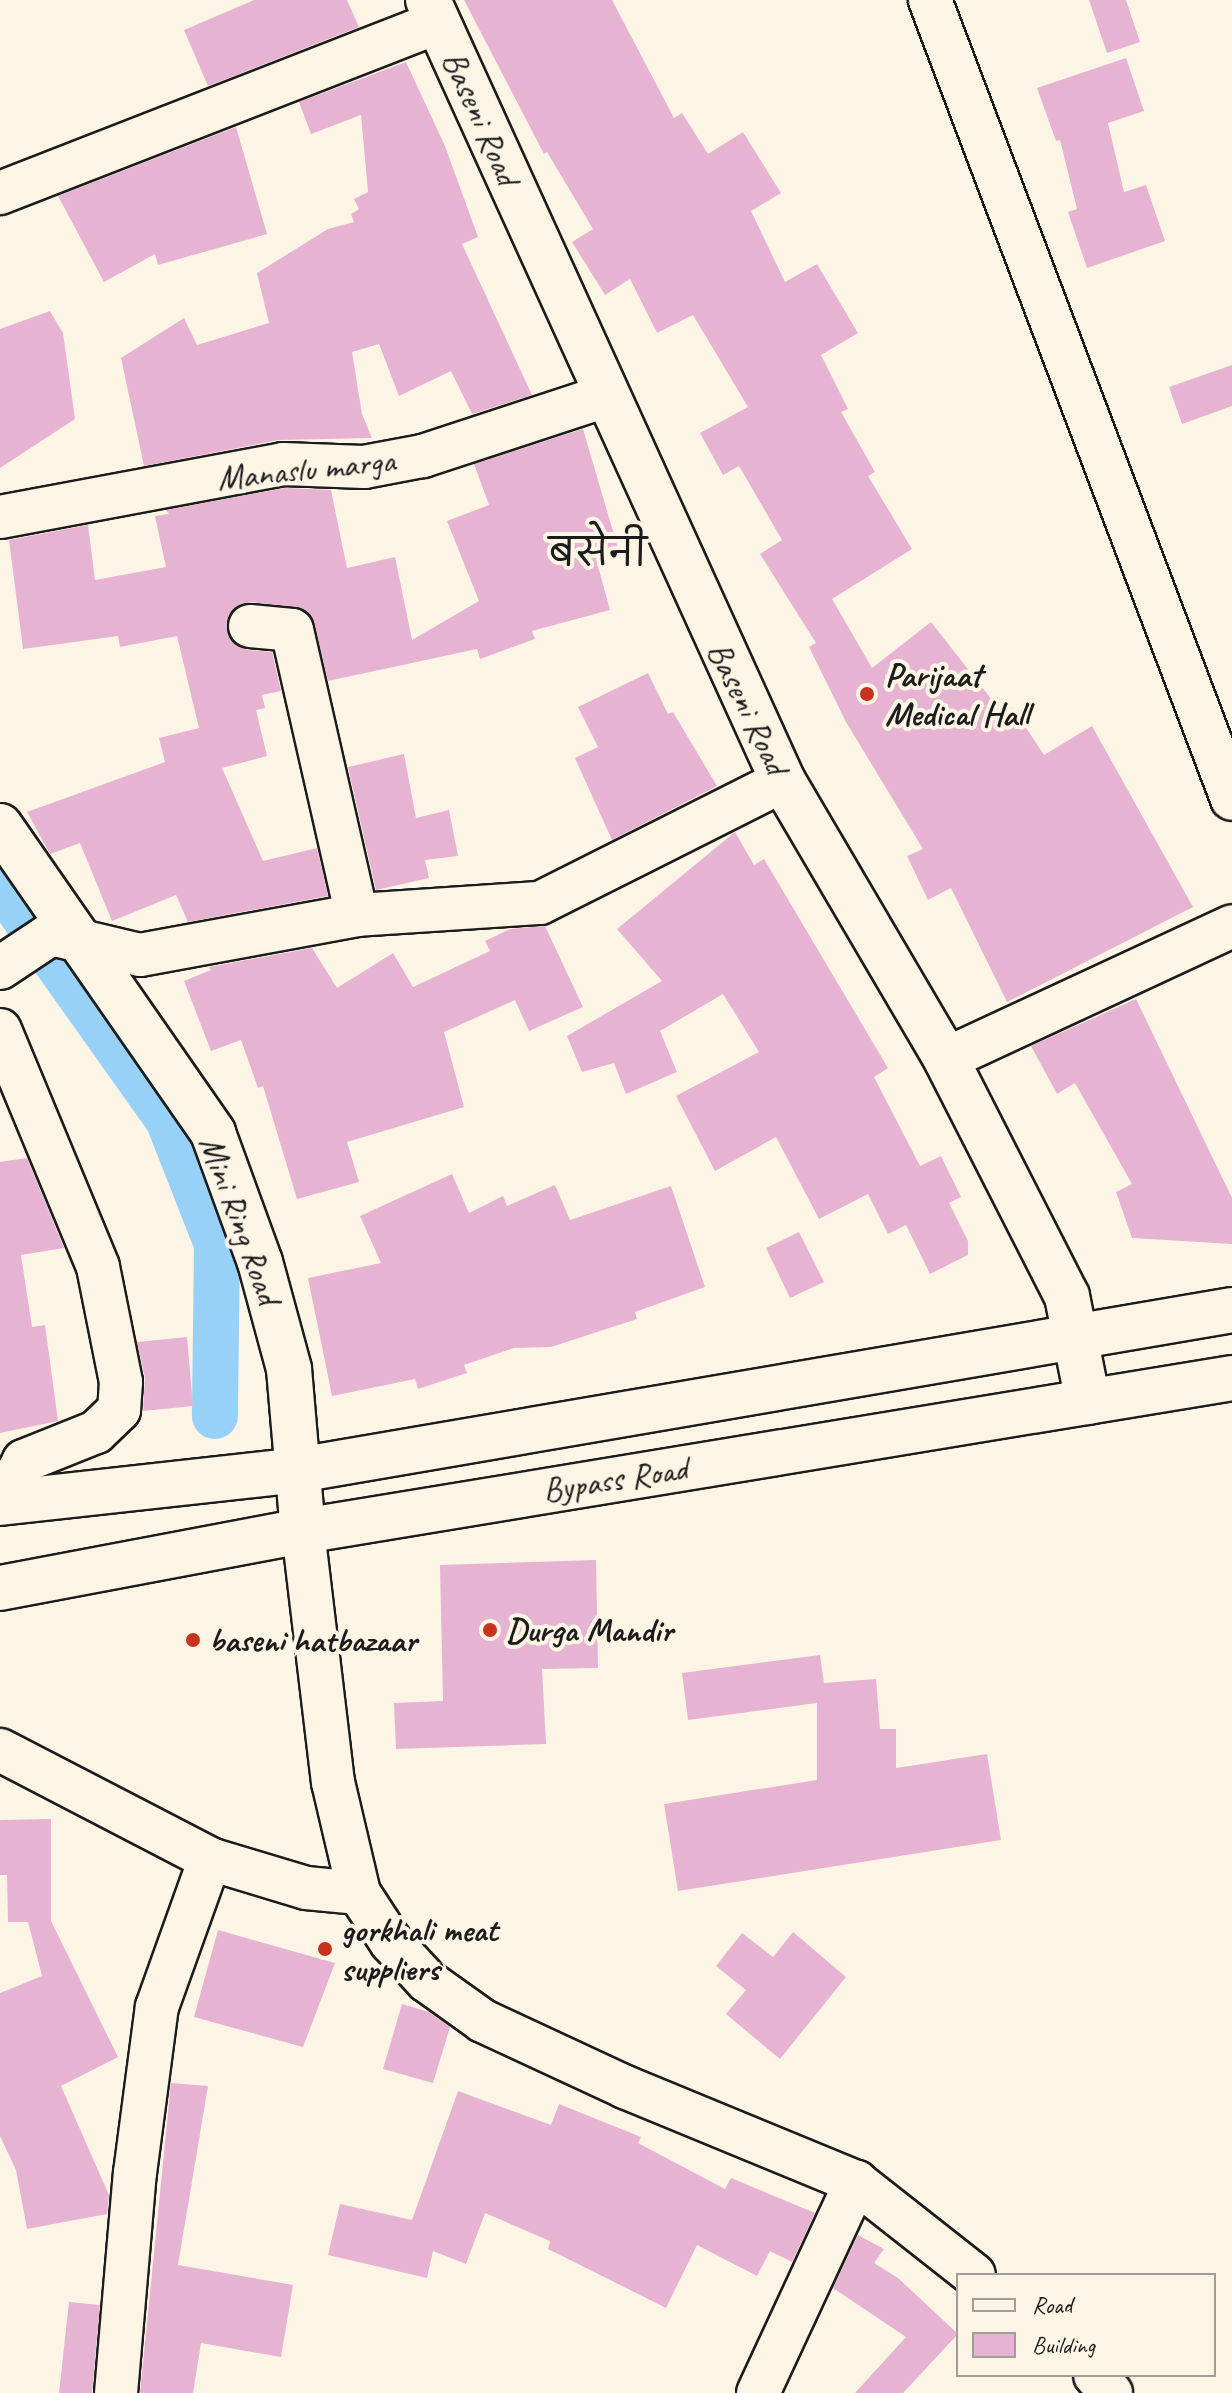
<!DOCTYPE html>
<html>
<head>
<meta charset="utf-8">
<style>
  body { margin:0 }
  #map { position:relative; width:1232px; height:2393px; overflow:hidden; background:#fcf5e5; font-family:Caveat,"Playpen Sans Deva",sans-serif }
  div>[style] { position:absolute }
  .canal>* { height:46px; margin:-23px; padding:0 23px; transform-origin:23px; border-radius:23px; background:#98d1f7 }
  .building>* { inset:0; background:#e6b4d2 }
  .roads { filter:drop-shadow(2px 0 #1c1c1c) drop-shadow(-2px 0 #1c1c1c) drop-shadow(0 2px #1c1c1c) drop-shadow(0 -2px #1c1c1c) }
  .street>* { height:42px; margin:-21px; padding:0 21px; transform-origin:21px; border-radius:21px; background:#fcf5e5 }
  .secondary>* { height:44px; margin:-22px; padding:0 22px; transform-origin:22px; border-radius:22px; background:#fcf5e5 }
  .highway>* { height:44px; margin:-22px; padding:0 22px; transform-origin:22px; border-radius:22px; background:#fcf5e5 }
  .dots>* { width:22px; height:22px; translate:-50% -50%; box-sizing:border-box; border:4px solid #fcf5e5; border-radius:50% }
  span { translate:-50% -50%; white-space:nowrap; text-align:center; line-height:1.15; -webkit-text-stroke:8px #fcf5e5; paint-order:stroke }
  .street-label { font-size:34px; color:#1c1c1c }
  .poi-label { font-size:34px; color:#1c1c1c; font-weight:700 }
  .left { translate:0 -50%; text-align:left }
  .quarter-label { font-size:38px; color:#1c1c1c }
  .legend { position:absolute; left:956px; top:2273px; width:260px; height:104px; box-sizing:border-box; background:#fcf5e5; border:2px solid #a29e95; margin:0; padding:10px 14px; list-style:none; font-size:24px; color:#1c1c1c }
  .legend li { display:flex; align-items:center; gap:16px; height:40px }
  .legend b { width:40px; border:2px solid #a29e95 }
</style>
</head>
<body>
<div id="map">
  <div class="canal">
    <i style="left:0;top:883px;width:290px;rotate:54.6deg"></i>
    <i style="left:168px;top:1119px;width:134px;rotate:68.6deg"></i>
    <i style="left:217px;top:1244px;width:172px;rotate:90.7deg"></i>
  </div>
  <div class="building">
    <i style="clip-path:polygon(254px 0,347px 0,359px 27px,208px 86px,184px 30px)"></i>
    <i style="clip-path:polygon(464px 0,612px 0,674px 118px,682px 113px,708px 154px,743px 132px,781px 193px,751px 211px,785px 282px,817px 264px,858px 333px,821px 355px,848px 409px,841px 412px,875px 472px,868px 476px,912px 549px,832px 599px,872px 668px,931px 622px,1003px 714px,1013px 708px,1044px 755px,1092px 726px,1193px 907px,1007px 1002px,951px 888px,928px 900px,907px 856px,923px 849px,846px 722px,809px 647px,816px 643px,760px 554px,782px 540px,739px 466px,723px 475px,700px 433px,748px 407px,693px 315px,657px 333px,630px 279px,605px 295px,572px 242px,593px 229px,547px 152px,544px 154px)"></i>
    <i style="clip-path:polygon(1089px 0,1126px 0,1140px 42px,1107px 53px)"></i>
    <i style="clip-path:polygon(1126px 58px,1144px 111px,1108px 123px,1124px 192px,1146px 185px,1165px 241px,1087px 268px,1068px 212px,1077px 209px,1060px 140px,1056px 141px,1037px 88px)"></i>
    <i style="clip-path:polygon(406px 62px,445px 146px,478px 237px,462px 244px,532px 395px,472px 414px,451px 371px,399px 396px,379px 344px,352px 352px,362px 414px,372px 438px,279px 440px,144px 466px,121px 358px,184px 318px,197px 345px,269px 323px,257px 273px,328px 229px,354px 222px,351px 214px,359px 209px,354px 199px,368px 192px,361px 115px,311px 134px,299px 102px)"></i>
    <i style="clip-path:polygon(236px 127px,267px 234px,158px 265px,155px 254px,104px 282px,58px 196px)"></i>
    <i style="clip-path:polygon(50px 311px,63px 333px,75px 419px,0 468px,0 329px)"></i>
    <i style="clip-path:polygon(1232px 365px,1232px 406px,1182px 424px,1169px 387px)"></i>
    <i style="clip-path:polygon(583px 429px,619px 552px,596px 559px,610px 610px,532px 631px,535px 639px,480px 659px,477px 649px,328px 681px,315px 625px,307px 611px,252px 602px,230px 613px,229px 637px,247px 650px,272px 652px,281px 691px,262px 695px,265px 708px,256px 710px,267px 756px,222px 768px,263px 861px,317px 848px,328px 896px,188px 922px,176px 895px,112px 921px,80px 843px,50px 854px,27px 812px,165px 762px,159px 738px,199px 728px,177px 636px,120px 647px,118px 636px,23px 649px,9px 540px,88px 525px,95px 580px,166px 567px,155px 516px,169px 514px,166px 510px,285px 488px,331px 490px,347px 568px,395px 557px,412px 640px,479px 601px,447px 521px,489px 505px,474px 464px)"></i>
    <i style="clip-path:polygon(648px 673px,668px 714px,673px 712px,717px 786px,612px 840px,575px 758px,598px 747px,578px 707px)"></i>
    <i style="clip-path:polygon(404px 754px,416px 818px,449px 810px,458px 856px,425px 860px,429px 878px,376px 890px,348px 767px)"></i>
    <i style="clip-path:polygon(735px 832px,754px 865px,764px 859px,888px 1068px,874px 1077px,920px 1166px,941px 1156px,961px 1197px,949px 1203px,968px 1241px,968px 1255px,930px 1274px,906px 1225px,888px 1234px,868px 1194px,819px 1219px,776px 1137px,715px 1171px,676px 1096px,759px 1052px,723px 994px,660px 1031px,677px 1072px,626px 1094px,614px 1063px,582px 1072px,567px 1036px,662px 981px,617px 929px)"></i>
    <i style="clip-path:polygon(545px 926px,583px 1007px,529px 1031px,515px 1000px,444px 1032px,464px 1107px,347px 1142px,359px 1182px,297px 1199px,263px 1086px,258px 1088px,241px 1040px,211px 1051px,184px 981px,211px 970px,209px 967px,312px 948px,337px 988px,393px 953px,413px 987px,490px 951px,485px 941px,510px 929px)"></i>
    <i style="clip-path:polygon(1136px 999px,1232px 1198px,1232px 1244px,1132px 1238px,1116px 1192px,1132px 1184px,1075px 1083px,1057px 1094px,1031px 1046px)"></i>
    <i style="clip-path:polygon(27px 1158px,64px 1248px,21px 1255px,32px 1327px,45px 1325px,58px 1421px,0 1433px,0 1162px)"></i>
    <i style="clip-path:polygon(452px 1174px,469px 1213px,503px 1196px,507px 1206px,555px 1185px,570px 1220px,671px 1186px,705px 1287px,635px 1312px,637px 1319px,551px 1347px,514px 1348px,464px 1365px,467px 1373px,418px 1389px,415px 1379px,332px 1396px,308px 1278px,381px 1263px,360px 1216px)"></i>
    <i style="clip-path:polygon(799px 1232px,824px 1282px,790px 1298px,766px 1248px)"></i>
    <i style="clip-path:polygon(187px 1337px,193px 1406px,143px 1411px,145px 1378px,137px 1342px)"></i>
    <i style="clip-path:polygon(596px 1560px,598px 1668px,542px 1669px,546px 1744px,396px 1749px,394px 1703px,443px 1701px,440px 1565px)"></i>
    <i style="clip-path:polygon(820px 1655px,824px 1683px,876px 1679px,880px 1729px,896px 1729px,896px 1768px,987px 1754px,1001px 1840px,678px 1891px,664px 1804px,817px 1780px,817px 1703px,688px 1720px,682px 1673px)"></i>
    <i style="clip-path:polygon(51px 1819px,51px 1921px,118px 2057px,61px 2086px,109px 2195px,107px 2214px,27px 2229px,16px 2170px,0 2136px,0 1993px,42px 1976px,28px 1922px,8px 1922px,7px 1875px,0 1875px,0 1820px)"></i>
    <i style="clip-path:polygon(218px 1930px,335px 1963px,303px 2047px,194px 2017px)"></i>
    <i style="clip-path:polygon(793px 1932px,846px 1977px,780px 2059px,726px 2014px,746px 1990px,716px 1966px,742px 1933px,773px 1957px)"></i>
    <i style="clip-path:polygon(402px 2004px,429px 2012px,450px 2027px,433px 2083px,383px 2069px)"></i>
    <i style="clip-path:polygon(171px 2083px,208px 2086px,178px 2265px,293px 2285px,281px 2357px,201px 2343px,193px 2393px,140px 2393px)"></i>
    <i style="clip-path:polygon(458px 2091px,551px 2125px,559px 2104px,641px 2137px,638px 2143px,725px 2189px,731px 2178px,815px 2213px,792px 2262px,770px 2251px,757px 2276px,697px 2245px,666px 2308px,548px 2249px,550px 2241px,485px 2213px,466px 2264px,433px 2251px,427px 2278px,328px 2255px,340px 2204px,412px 2220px)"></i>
    <i style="clip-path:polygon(858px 2235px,884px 2249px,874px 2263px,898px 2278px,958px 2334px,903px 2393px,855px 2393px,906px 2337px,833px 2288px)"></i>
    <i style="clip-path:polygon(69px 2302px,100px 2305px,92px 2393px,59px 2393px)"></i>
  </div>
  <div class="roads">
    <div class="street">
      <i style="left:930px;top:0;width:854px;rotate:69.29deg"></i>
      <i style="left:0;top:193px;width:470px;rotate:-21.3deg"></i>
      <i style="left:0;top:517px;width:288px;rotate:-10.6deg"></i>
      <i style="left:283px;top:464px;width:81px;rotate:2.1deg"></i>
      <i style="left:364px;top:467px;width:60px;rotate:-10.6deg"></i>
      <i style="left:423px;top:456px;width:192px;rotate:-18.2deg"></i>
      <i style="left:250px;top:626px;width:42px;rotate:5.4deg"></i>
      <i style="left:292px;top:630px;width:292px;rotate:77.2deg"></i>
      <i style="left:0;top:968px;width:61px;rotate:-33.7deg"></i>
      <i style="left:51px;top:934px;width:91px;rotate:13.3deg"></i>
      <i style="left:140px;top:955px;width:221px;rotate:-10.4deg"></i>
      <i style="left:357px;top:915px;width:183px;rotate:-3.8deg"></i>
      <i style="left:540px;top:903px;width:272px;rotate:-26.7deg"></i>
      <i style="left:0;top:1030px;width:256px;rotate:67.5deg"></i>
      <i style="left:98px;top:1267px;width:117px;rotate:78.7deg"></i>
      <i style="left:121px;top:1382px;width:28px;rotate:94deg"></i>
      <i style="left:119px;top:1410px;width:32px;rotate:136deg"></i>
      <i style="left:96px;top:1432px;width:78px;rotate:158.1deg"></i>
      <i style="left:24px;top:1461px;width:25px;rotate:119deg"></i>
      <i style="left:12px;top:1483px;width:18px;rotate:74deg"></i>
      <i style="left:946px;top:1059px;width:315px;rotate:-24.9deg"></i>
      <i style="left:303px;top:1531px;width:253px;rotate:83.2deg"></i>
      <i style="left:333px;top:1782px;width:114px;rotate:76.8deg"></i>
      <i style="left:359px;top:1893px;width:59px;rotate:56.9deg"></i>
      <i style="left:391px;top:1942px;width:53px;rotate:47.3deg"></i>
      <i style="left:427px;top:1981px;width:69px;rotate:35.5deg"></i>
      <i style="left:483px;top:2021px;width:157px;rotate:24.9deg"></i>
      <i style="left:625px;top:2087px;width:250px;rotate:22.4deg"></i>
      <i style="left:856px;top:2182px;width:150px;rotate:38.2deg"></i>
      <i style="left:0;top:1750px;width:237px;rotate:27.4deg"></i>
      <i style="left:210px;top:1859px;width:100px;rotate:16.8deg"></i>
      <i style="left:306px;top:1888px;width:53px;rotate:5.4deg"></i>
      <i style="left:1095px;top:2375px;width:24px;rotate:48deg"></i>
      <i style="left:116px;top:2393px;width:221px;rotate:-85.1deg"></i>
      <i style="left:135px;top:2173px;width:167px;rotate:-82.5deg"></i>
      <i style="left:157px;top:2007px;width:157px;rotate:-70.3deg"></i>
      <i style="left:758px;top:2393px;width:233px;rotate:-65.1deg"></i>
    </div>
    <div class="secondary">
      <i style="left:428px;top:0;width:858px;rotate:65.56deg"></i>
      <i style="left:783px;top:781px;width:322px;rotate:59.6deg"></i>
      <i style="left:946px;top:1059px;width:266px;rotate:63deg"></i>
      <i style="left:1067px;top:1296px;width:108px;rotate:78.8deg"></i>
      <i style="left:0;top:826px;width:374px;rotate:55.2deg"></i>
      <i style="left:213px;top:1133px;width:137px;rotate:70deg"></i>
      <i style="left:260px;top:1262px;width:111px;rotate:74.8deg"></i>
      <i style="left:289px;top:1369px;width:163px;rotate:85.1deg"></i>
    </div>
    <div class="highway">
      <i style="left:0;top:1503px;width:300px;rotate:-6.3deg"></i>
      <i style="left:298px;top:1470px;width:948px;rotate:-9.72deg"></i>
      <i style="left:0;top:1588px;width:308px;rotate:-10.7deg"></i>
      <i style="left:303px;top:1531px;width:942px;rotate:-9.35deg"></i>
    </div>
  </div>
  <div class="dots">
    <i style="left:867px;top:694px;background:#c8321e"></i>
    <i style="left:490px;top:1630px;background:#c8321e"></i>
    <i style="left:193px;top:1640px;background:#c8321e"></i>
    <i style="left:325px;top:1949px;background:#c8321e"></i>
  </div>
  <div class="street-label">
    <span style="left:481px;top:118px;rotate:66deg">Baseni Road</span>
    <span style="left:306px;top:469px;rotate:-6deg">Manaslu marga</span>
    <span style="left:748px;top:708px;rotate:64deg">Baseni Road</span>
    <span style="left:240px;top:1220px;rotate:70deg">Mini Ring Road</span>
    <span style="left:615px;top:1479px;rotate:-9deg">Bypass Road</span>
  </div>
  <div class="poi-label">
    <span class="left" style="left:885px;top:694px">Parijaat<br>Medical Hall</span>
    <span class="left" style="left:506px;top:1630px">Durga Mandir</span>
    <span class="left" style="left:209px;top:1640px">baseni hatbazaar</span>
    <span class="left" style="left:341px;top:1949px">gorkhali meat<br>suppliers</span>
  </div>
  <div class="quarter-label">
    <span style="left:598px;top:553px">बसेनी</span>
  </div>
  <ul class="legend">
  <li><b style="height:10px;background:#fcf5e5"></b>Road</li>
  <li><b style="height:22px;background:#e6b4d2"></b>Building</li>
  </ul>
</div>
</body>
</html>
